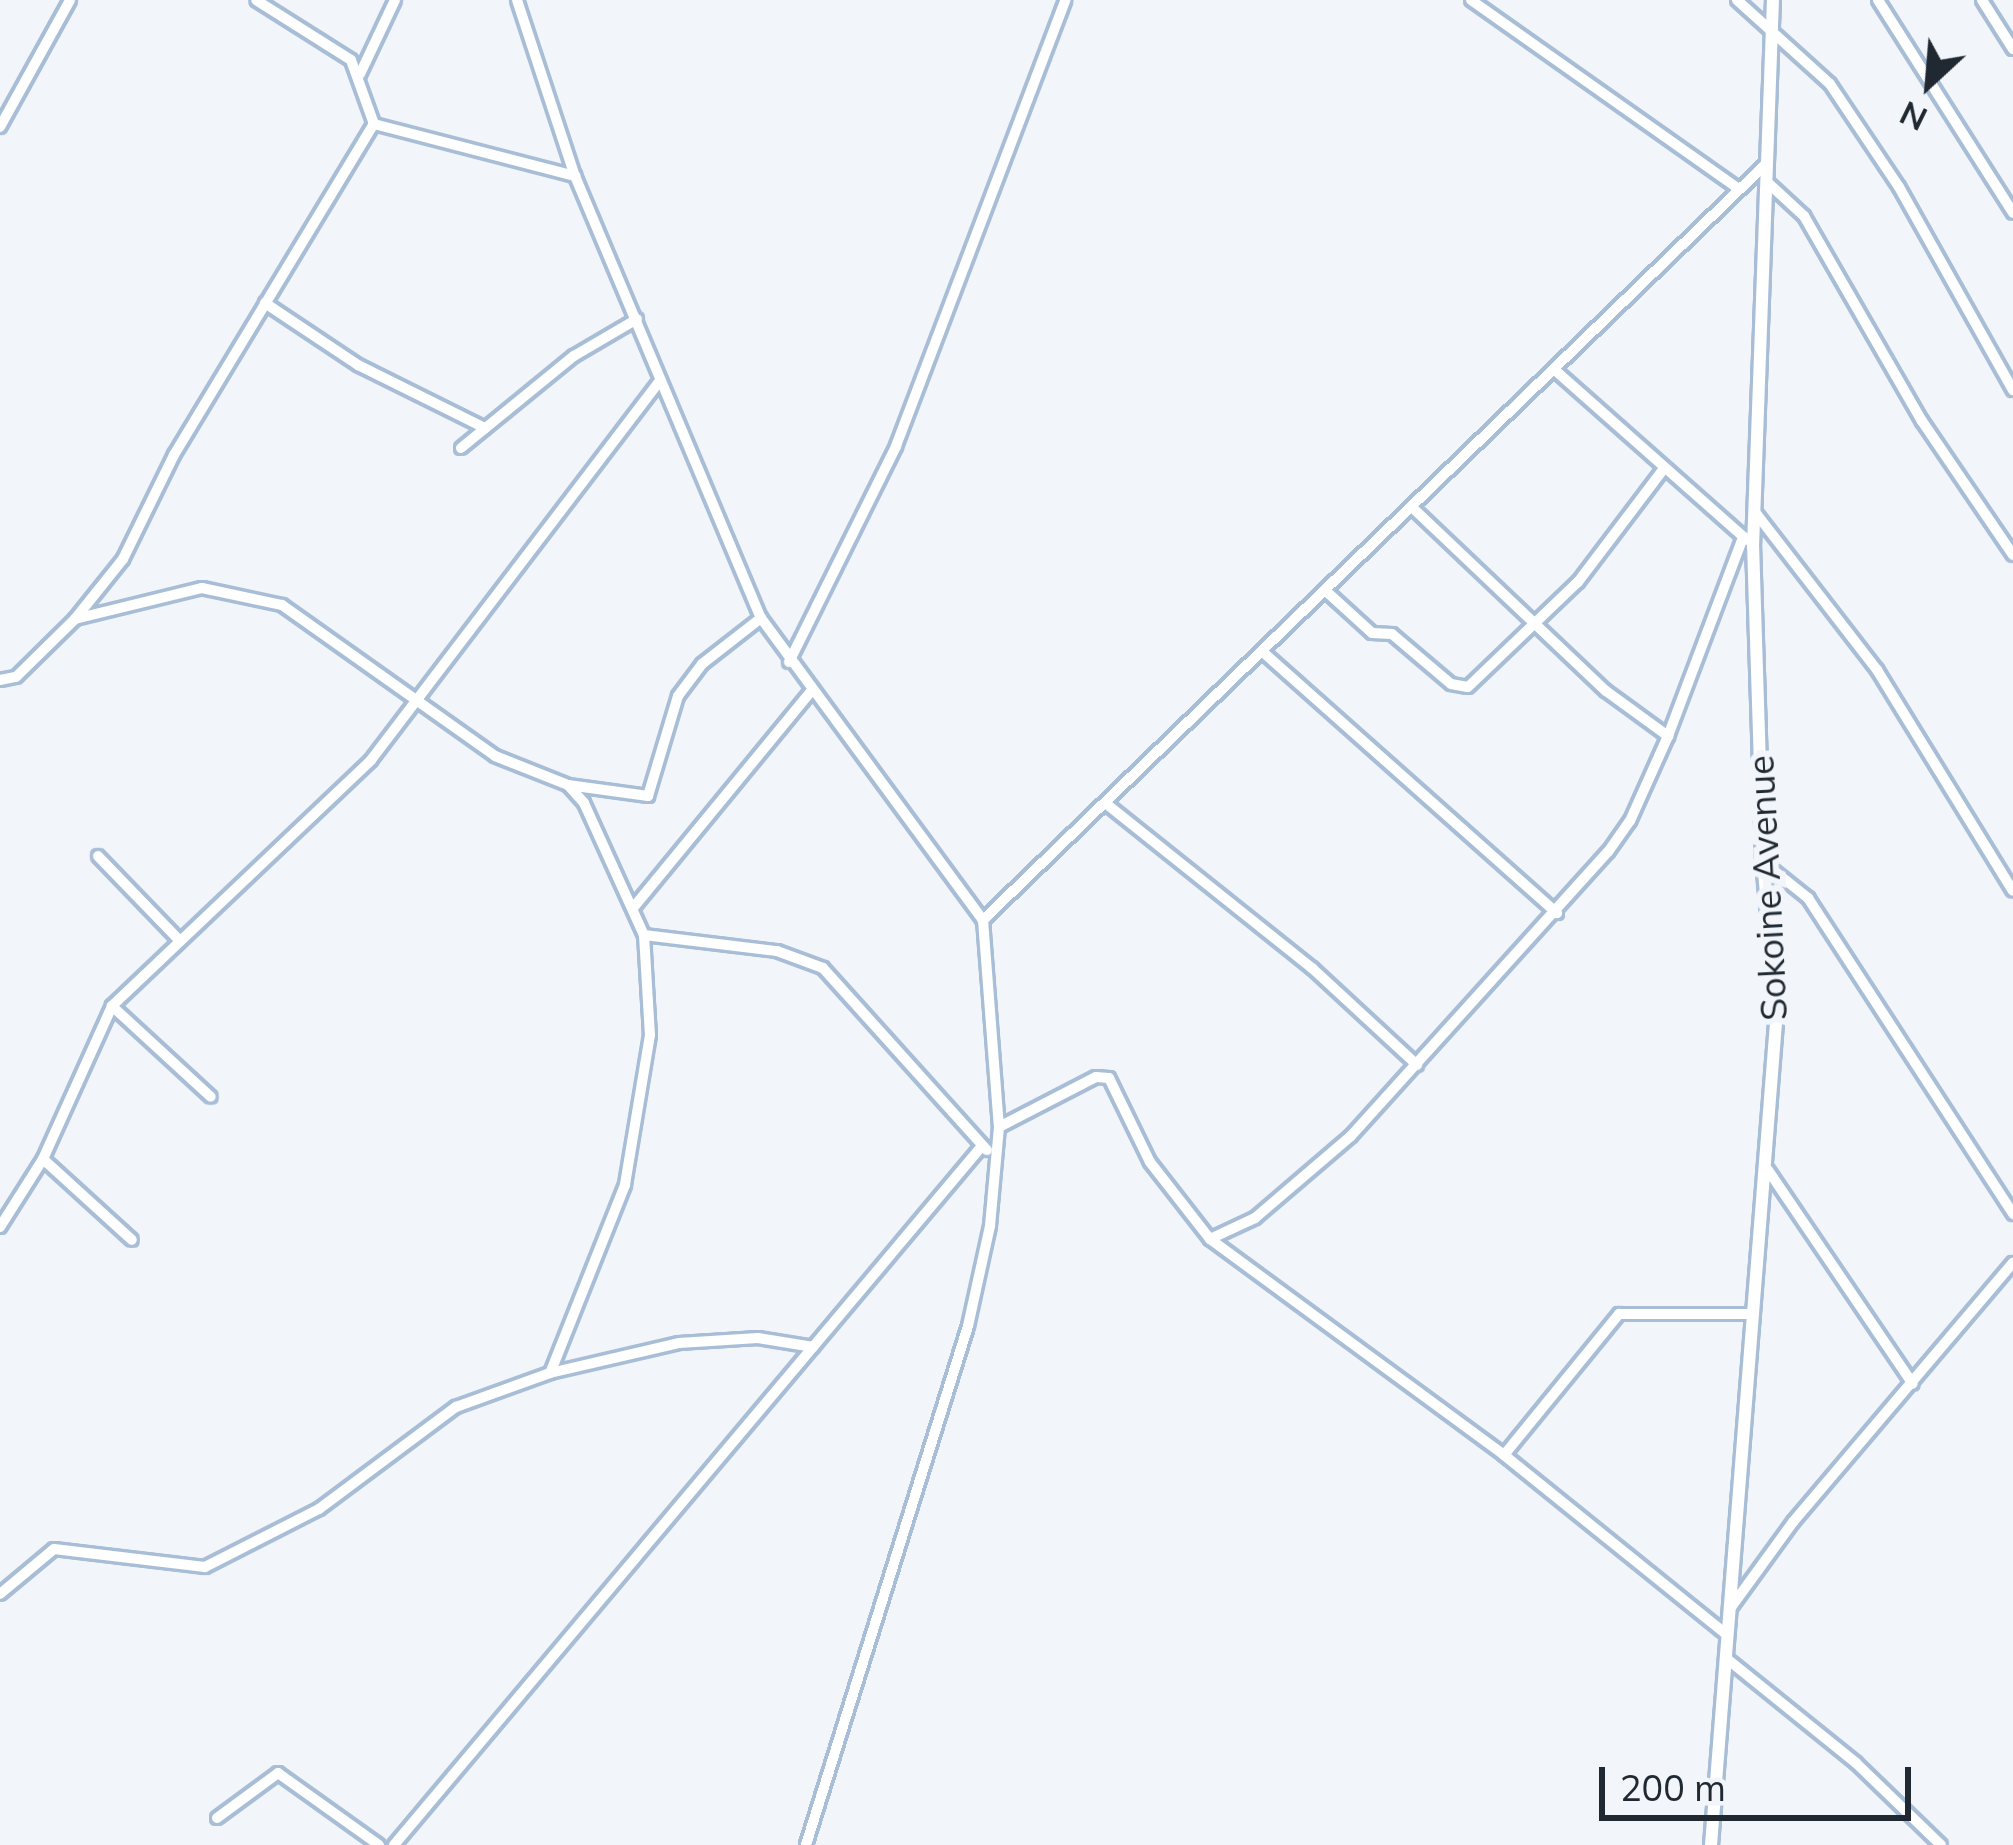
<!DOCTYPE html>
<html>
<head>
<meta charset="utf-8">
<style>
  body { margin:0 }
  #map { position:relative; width:2013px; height:1845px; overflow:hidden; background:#f2f6fb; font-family:Mulish,sans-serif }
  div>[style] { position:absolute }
  .roads { filter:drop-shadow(3px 0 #a8bdd6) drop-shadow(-3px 0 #a8bdd6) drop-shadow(0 3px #a8bdd6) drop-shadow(0 -3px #a8bdd6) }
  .minor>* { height:10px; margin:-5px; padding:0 5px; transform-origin:5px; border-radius:5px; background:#fff }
  .tertiary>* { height:12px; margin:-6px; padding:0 6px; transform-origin:6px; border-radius:6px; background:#fff }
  span { translate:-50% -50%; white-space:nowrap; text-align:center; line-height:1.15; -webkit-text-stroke:12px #f2f6fb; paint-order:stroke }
  .street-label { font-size:36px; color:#202932 }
  .north { position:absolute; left:1869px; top:24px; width:120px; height:120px; -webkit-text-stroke:9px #f2f6fb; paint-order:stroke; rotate:206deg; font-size:33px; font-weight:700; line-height:48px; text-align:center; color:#202932 }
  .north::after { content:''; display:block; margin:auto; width:42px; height:54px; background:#202932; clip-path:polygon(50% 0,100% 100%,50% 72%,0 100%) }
  .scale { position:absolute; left:1599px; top:1767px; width:312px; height:54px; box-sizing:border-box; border:6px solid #202932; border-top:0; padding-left:15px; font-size:36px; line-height:42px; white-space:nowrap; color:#202932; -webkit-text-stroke:9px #f2f6fb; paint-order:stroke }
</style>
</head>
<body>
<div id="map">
  <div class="roads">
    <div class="minor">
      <i style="left:517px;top:0;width:185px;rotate:71.8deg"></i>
      <i style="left:575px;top:176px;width:480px;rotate:67.2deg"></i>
      <i style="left:761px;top:618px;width:375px;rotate:53.7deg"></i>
      <i style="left:983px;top:920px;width:208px;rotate:85.6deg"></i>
      <i style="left:999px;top:1127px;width:99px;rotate:95.2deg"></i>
      <i style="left:990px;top:1226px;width:102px;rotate:102.4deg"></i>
      <i style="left:968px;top:1326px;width:544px;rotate:107.34deg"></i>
      <i style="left:1471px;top:0;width:327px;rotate:35.2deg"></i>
      <i style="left:1737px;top:0;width:125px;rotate:42.1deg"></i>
      <i style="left:1830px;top:84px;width:124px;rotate:56.2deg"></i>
      <i style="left:1899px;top:187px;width:233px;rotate:60.7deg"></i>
      <i style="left:1878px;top:0;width:252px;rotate:57.6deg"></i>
      <i style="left:1982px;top:0;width:58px;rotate:57.7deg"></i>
      <i style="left:360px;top:74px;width:82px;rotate:-64.7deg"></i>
      <i style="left:374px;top:124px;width:208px;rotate:14.5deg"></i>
      <i style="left:0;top:127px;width:145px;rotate:-61.1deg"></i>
      <i style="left:1766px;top:181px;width:52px;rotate:42.6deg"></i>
      <i style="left:1804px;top:216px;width:237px;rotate:60.1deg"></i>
      <i style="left:1922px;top:421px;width:162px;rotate:55.8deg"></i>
      <i style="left:265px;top:303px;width:112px;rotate:33.7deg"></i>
      <i style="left:358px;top:365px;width:142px;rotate:26.4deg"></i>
      <i style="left:1556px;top:371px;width:255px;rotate:41.5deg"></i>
      <i style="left:461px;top:448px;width:146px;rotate:-39.2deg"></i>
      <i style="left:574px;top:356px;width:73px;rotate:-30.4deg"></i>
      <i style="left:1415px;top:510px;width:263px;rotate:43.5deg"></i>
      <i style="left:1606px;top:691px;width:77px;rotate:36deg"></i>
      <i style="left:1755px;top:512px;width:200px;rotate:52.3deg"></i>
      <i style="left:1877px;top:670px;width:259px;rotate:58.4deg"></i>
      <i style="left:1327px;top:592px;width:61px;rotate:42.3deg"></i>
      <i style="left:1372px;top:633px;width:20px;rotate:3deg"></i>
      <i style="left:1392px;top:634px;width:77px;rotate:40.3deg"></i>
      <i style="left:1451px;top:684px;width:17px;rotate:10deg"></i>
      <i style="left:1468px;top:687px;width:152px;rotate:-43.7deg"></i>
      <i style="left:1578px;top:582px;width:139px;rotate:-52.9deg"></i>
      <i style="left:75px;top:619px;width:131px;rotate:-13.7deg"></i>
      <i style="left:202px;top:588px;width:82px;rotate:12deg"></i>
      <i style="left:282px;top:605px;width:261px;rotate:35.3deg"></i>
      <i style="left:495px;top:756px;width:79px;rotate:21.7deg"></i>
      <i style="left:568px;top:785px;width:24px;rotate:48deg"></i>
      <i style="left:584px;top:803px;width:145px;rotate:65.6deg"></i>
      <i style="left:644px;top:935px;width:100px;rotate:86.6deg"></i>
      <i style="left:650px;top:1035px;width:152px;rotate:99.5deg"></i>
      <i style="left:625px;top:1185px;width:202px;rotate:111.7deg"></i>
      <i style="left:1264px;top:653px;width:392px;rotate:41.6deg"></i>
      <i style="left:789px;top:662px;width:241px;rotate:-63.6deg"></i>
      <i style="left:896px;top:446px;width:477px;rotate:-69.2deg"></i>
      <i style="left:0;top:680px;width:16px;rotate:-11deg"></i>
      <i style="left:16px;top:677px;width:83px;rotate:-44.5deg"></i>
      <i style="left:75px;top:619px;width:77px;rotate:-51.3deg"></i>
      <i style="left:123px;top:559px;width:116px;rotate:-63.9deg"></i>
      <i style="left:174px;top:455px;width:387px;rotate:-58.9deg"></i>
      <i style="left:374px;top:124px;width:68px;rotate:-109.8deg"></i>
      <i style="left:351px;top:60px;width:112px;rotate:-147.7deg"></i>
      <i style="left:568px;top:785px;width:81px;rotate:7.8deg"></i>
      <i style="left:648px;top:796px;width:104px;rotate:-73.3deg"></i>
      <i style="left:678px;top:696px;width:40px;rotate:-53deg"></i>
      <i style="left:702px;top:664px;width:75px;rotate:-37.9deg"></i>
      <i style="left:1109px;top:806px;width:260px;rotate:38.6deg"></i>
      <i style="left:1312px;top:968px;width:143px;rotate:42.7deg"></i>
      <i style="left:98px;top:856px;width:118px;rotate:46deg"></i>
      <i style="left:1763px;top:862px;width:58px;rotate:38.7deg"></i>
      <i style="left:1808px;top:898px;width:377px;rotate:57deg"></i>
      <i style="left:633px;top:908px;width:281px;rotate:-50.6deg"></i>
      <i style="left:983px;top:920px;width:1090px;rotate:-44deg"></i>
      <i style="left:644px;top:935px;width:134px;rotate:6.9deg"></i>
      <i style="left:777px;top:951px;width:49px;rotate:20.3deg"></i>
      <i style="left:823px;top:968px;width:245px;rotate:48deg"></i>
      <i style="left:112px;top:1006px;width:134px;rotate:42.6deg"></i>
      <i style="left:999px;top:1127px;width:109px;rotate:-27.3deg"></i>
      <i style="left:1096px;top:1077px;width:13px;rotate:4deg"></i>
      <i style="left:1109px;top:1078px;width:93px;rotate:64deg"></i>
      <i style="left:1150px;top:1162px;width:98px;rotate:52.1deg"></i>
      <i style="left:1210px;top:1239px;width:365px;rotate:36.3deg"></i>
      <i style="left:1504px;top:1455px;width:287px;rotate:38.9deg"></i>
      <i style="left:43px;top:1159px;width:120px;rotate:42.3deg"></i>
      <i style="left:1768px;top:1170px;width:258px;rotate:55.9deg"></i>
      <i style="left:0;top:1227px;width:80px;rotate:-57.7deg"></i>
      <i style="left:43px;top:1159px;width:168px;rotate:-65.7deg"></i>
      <i style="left:112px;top:1006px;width:357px;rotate:-43.5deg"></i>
      <i style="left:371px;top:760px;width:477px;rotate:-52.7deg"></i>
      <i style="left:1210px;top:1239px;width:50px;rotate:-25deg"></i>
      <i style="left:1255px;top:1218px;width:126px;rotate:-40.5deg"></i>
      <i style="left:1351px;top:1136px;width:383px;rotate:-47.9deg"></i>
      <i style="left:1608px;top:852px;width:38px;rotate:-55deg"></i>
      <i style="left:1630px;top:821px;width:93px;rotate:-65.9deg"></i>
      <i style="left:1668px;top:736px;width:213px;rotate:-69.3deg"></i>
      <i style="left:1504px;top:1455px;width:182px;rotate:-50.8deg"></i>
      <i style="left:1619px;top:1314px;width:133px"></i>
      <i style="left:0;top:1594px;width:70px;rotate:-39.8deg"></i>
      <i style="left:54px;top:1549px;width:152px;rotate:6.8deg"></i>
      <i style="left:205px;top:1567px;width:128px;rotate:-27deg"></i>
      <i style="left:319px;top:1509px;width:171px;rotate:-36.7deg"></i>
      <i style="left:456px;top:1407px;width:100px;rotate:-19.9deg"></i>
      <i style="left:550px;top:1373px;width:132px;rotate:-13.1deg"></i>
      <i style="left:679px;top:1343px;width:79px;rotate:-3.6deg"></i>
      <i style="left:758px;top:1338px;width:56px;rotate:9.3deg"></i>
      <i style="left:1732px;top:1606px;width:104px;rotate:-54deg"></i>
      <i style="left:1793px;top:1522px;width:340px;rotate:-49.7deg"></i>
      <i style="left:1726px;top:1658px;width:167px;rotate:38.9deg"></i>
      <i style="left:1856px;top:1763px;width:118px;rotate:44deg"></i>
      <i style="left:217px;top:1818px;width:76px;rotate:-36.4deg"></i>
      <i style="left:278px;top:1773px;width:124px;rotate:35.5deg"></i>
      <i style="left:394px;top:1845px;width:913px;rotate:-49.93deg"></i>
    </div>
    <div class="tertiary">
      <i style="left:1711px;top:1845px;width:838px;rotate:-85.48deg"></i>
      <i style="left:1777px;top:1010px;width:149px;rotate:-95.4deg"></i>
      <i style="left:1763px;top:862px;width:315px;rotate:-91.8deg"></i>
      <i style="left:1753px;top:547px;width:547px;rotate:-87.91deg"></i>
    </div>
  </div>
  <div class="street-label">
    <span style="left:1767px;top:888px;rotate:-93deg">Sokoine Avenue</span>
  </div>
  <div class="north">N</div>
  <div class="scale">200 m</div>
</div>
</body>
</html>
